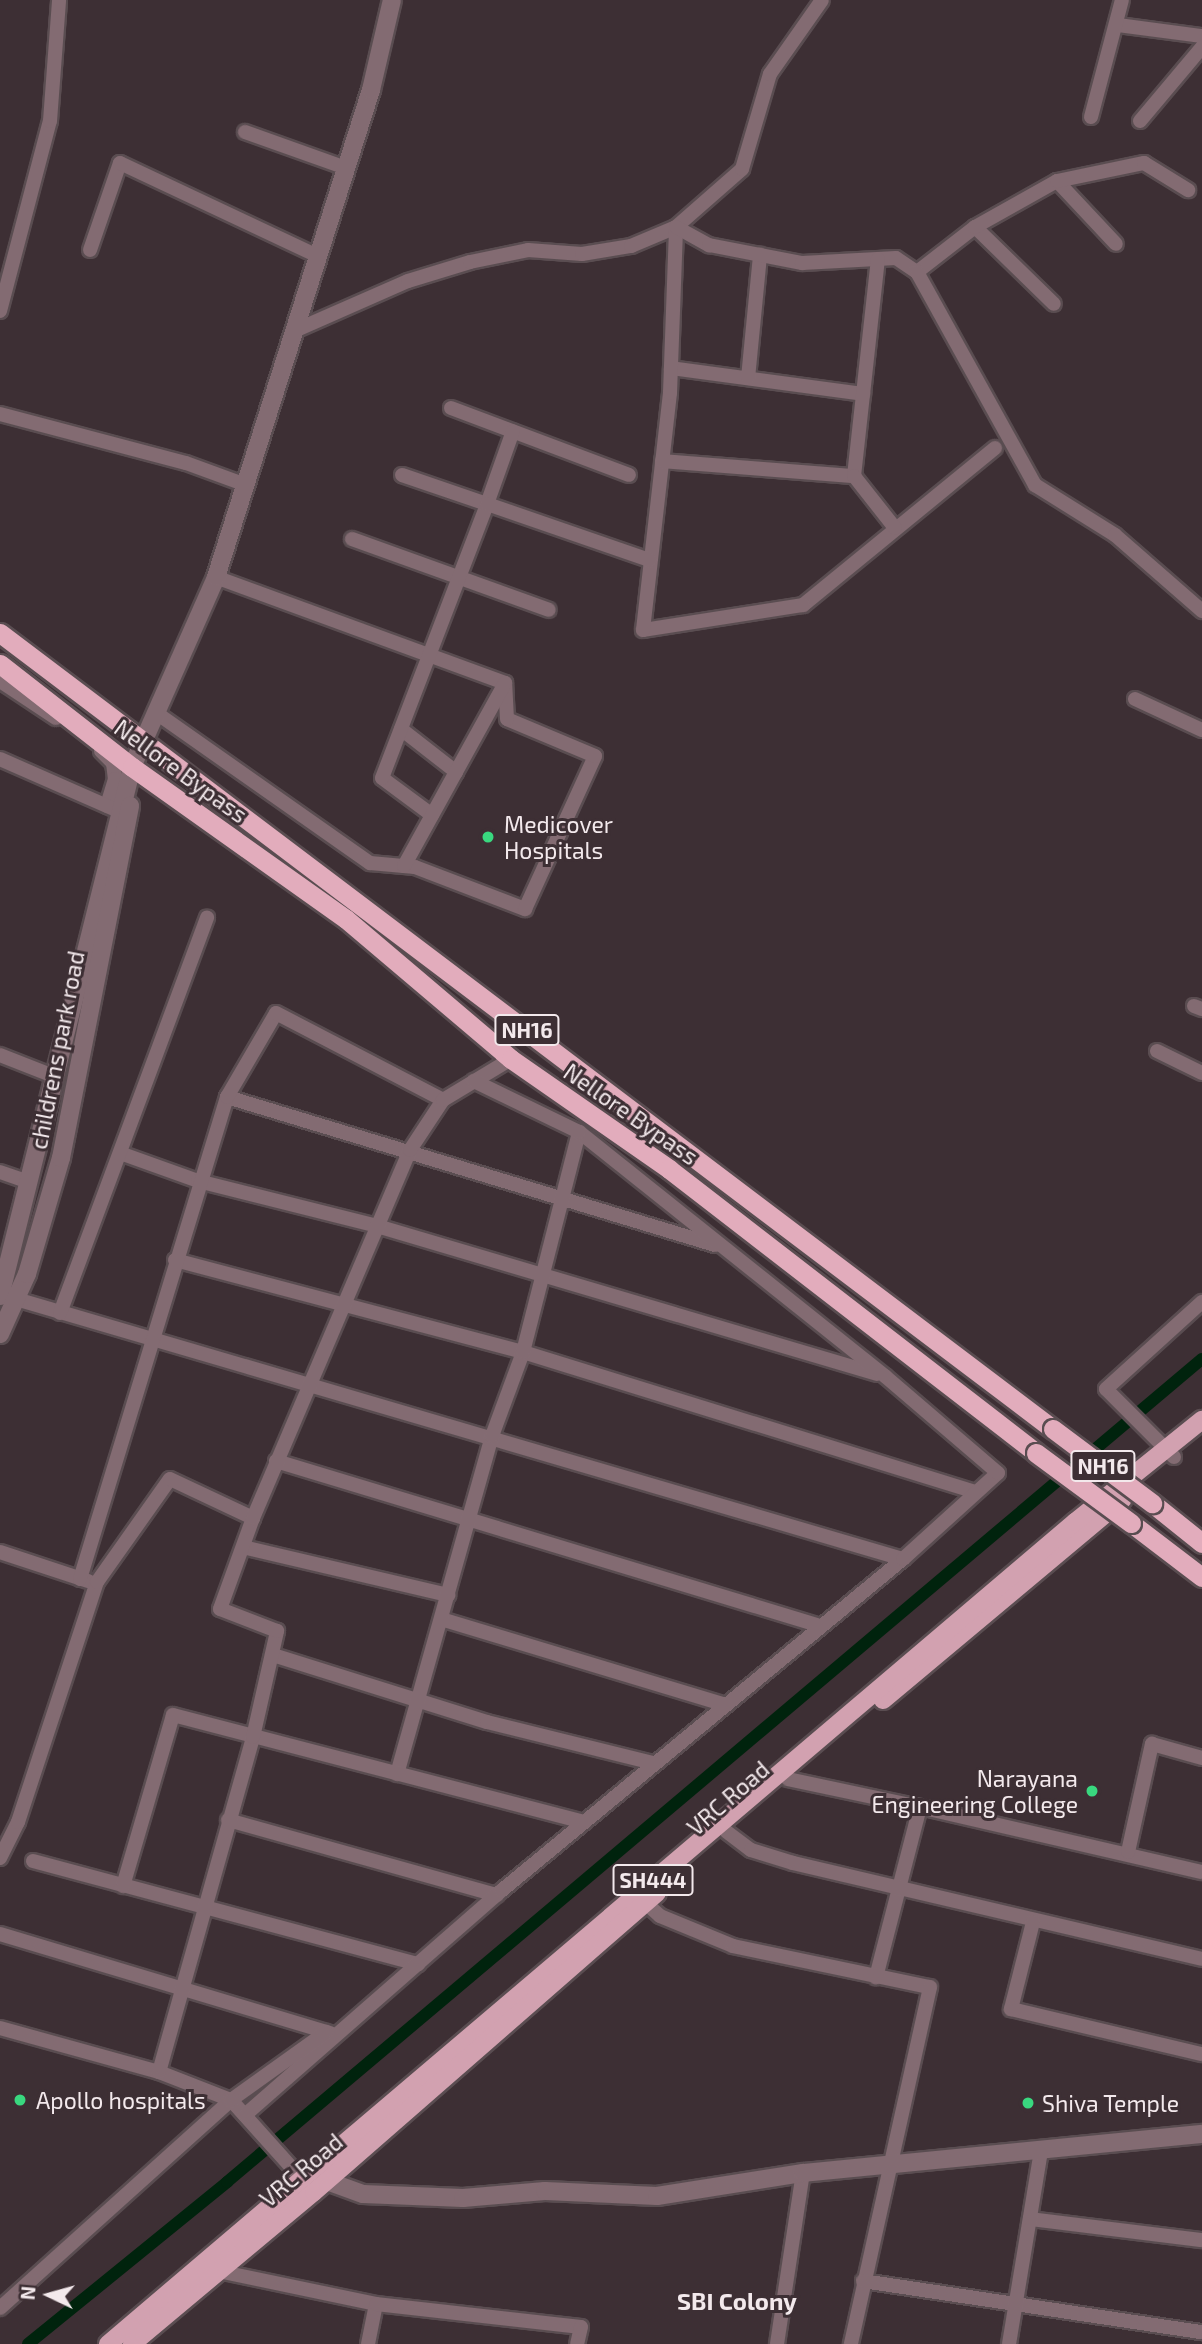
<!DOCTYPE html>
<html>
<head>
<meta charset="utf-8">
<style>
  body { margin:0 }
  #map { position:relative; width:1202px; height:2344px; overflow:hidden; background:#3d2f34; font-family:"Exo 2",sans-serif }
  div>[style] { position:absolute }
  .canal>* { height:12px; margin:-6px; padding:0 6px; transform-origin:6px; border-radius:6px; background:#00230d }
  .roads { filter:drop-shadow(2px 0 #5a4d51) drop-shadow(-2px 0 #5a4d51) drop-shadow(0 2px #5a4d51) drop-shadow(0 -2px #5a4d51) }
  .minor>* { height:14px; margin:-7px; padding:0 7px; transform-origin:7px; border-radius:7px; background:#836b72 }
  .tertiary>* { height:18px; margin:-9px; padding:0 9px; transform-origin:9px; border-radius:9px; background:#836b72 }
  .primary>* { height:18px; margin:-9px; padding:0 9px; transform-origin:9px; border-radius:9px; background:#d2a1b0 }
  .trunk>* { height:19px; margin:-9.5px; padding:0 9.5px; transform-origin:9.5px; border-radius:9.5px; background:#e2acbc }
  .bridges { filter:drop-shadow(2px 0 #5a4d51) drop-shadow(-2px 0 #5a4d51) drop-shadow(0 2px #5a4d51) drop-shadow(0 -2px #5a4d51) }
  .trunk-bridge>* { height:19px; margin:-9.5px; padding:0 9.5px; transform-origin:9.5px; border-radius:9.5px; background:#e2acbc }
  .dots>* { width:19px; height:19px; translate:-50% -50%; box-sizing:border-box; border:4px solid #3d2f34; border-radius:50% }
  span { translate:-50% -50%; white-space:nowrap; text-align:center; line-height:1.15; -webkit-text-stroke:6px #3d2f34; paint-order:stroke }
  .shield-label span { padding:2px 5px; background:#3d2f34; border:2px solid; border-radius:5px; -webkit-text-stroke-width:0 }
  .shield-label { font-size:21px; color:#f3e9ec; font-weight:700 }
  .street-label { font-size:23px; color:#f3e9ec }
  .poi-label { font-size:23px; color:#f3e9ec }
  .left { translate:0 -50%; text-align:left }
  .right { translate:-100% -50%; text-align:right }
  .neighbourhood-label { font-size:24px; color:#f3e9ec; font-weight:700 }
  .north { position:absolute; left:14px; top:2260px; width:70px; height:70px; -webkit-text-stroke:5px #3d2f34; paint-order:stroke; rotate:275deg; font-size:19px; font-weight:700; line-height:28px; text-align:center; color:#f3e9ec }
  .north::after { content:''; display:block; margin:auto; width:24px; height:32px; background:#f3e9ec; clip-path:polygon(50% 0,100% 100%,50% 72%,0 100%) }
</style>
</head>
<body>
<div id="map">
  <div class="canal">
    <i style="left:28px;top:2344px;width:257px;rotate:-39.1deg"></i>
    <i style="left:227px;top:2182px;width:1276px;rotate:-40.17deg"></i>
  </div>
  <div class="roads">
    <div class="minor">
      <i style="left:1118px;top:25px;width:85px;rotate:7.5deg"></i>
      <i style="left:1091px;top:117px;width:121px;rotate:-75.2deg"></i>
      <i style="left:1140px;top:121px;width:97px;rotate:-50deg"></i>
      <i style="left:245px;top:132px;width:107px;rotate:19.6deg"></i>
      <i style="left:1057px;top:181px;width:86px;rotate:46.9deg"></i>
      <i style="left:975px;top:227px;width:110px;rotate:44.3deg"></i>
      <i style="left:90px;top:250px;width:92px;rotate:-71deg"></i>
      <i style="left:120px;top:163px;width:219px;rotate:25.2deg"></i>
      <i style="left:917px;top:272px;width:73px;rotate:-37.8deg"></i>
      <i style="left:975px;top:227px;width:94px;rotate:-29.3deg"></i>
      <i style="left:1057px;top:181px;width:89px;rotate:-11.7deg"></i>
      <i style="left:1144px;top:163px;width:52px;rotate:31.5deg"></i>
      <i style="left:0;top:311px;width:196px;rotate:-75.3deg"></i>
      <i style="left:50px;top:121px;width:121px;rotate:-85.7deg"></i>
      <i style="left:294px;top:331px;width:124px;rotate:-23.7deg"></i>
      <i style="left:408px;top:281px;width:65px;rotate:-17deg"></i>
      <i style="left:470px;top:262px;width:59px;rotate:-11.7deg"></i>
      <i style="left:528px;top:250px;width:54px;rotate:4.2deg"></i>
      <i style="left:582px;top:254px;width:50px;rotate:-9.3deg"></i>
      <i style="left:631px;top:246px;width:49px;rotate:-22.9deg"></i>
      <i style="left:676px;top:227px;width:88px;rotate:-41.3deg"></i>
      <i style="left:742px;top:169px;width:99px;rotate:-73.6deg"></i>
      <i style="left:770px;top:74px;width:90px;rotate:-54.9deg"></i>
      <i style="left:671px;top:368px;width:194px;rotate:7.7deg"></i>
      <i style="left:748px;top:378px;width:124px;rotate:-84.4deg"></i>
      <i style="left:451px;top:408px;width:190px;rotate:20.6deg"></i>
      <i style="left:0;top:414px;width:192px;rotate:14.8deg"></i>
      <i style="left:186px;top:463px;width:64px;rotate:20.1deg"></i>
      <i style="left:995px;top:448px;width:248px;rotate:140.7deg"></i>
      <i style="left:803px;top:605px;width:162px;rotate:171.1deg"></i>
      <i style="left:643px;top:630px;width:239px;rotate:-83.5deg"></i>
      <i style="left:670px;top:393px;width:166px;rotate:-87.9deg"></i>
      <i style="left:676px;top:227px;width:38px;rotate:29deg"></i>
      <i style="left:709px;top:245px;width:95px;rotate:11deg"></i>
      <i style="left:802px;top:263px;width:94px;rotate:-3deg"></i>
      <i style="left:896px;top:258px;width:25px;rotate:34deg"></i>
      <i style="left:917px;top:272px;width:244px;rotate:61deg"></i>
      <i style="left:1035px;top:485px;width:94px;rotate:32deg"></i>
      <i style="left:1115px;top:535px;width:116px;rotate:41.1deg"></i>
      <i style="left:662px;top:461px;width:193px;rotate:4.5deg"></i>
      <i style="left:854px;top:476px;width:218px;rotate:-83.7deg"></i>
      <i style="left:402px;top:475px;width:90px;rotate:18.8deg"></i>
      <i style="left:487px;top:504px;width:77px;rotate:-70.4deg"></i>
      <i style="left:854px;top:476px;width:66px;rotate:51.7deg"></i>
      <i style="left:352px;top:539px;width:209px;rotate:19.8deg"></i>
      <i style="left:0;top:681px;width:67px;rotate:33.5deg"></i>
      <i style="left:1135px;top:699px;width:74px;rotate:24.8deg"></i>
      <i style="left:155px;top:712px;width:263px;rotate:35.1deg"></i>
      <i style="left:370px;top:863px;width:45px;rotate:5.1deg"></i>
      <i style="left:415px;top:867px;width:118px;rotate:20.9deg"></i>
      <i style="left:525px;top:909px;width:168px;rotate:-65.4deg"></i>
      <i style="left:595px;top:756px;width:95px;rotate:-157.2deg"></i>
      <i style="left:507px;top:719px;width:36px;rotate:-93deg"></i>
      <i style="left:505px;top:683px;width:308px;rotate:-159.9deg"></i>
      <i style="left:401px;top:729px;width:70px;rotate:38deg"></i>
      <i style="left:101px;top:751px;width:17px;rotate:45deg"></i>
      <i style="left:113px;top:763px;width:16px;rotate:83deg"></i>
      <i style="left:115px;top:779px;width:28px;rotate:107deg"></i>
      <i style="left:0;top:759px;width:124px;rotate:23.7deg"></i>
      <i style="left:432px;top:815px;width:62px;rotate:-143.5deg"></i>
      <i style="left:382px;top:778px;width:293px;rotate:-69deg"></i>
      <i style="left:487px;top:504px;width:172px;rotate:19deg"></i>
      <i style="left:404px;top:866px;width:209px;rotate:-61.1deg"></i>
      <i style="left:1194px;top:1006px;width:9px;rotate:21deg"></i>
      <i style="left:1157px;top:1051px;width:50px;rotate:26.1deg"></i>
      <i style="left:0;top:1055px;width:60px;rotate:21.4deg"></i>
      <i style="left:227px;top:1097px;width:510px;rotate:16.87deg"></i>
      <i style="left:120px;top:1153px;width:83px;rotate:19.7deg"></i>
      <i style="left:198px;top:1181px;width:185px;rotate:14.1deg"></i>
      <i style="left:377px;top:1226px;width:521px;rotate:16.49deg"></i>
      <i style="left:0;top:1172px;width:31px;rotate:19deg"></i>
      <i style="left:175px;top:1260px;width:360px;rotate:14.8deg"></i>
      <i style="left:523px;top:1352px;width:474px;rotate:17.2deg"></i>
      <i style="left:16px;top:1299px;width:924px;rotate:16.34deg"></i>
      <i style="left:60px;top:1313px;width:422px;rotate:-69.6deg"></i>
      <i style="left:1174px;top:1457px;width:96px;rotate:-135deg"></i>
      <i style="left:1106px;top:1389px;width:130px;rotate:-42.2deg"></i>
      <i style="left:276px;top:1461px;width:565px;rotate:16.86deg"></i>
      <i style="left:243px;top:1547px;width:211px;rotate:13.2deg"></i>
      <i style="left:0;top:1552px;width:93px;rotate:18.2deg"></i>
      <i style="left:80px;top:1579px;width:504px;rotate:-73.04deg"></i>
      <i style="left:227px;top:1097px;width:97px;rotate:-59.7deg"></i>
      <i style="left:276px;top:1013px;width:188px;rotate:27.5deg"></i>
      <i style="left:441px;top:1619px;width:295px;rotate:16.8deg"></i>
      <i style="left:273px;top:1655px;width:224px;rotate:17.4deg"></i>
      <i style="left:487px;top:1722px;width:171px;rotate:13.9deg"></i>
      <i style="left:397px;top:1774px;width:351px;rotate:-74.3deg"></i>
      <i style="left:492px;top:1436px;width:90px;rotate:-69.7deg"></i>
      <i style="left:523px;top:1352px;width:227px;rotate:-75.7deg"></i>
      <i style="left:788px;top:1779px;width:135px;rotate:12deg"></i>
      <i style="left:920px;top:1807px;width:176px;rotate:104.5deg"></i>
      <i style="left:920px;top:1807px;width:289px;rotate:13deg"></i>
      <i style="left:228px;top:1820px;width:279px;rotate:15.6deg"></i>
      <i style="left:727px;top:1832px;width:30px;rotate:37deg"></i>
      <i style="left:751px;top:1850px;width:44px;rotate:17.2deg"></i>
      <i style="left:793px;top:1863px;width:420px;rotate:13.2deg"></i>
      <i style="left:1128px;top:1852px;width:111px;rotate:-77.5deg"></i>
      <i style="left:1152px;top:1744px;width:52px;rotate:15.6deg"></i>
      <i style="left:0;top:1858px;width:40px;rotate:-63.4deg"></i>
      <i style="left:18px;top:1822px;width:253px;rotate:-71.8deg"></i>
      <i style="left:97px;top:1582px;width:126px;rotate:-54.7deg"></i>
      <i style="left:170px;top:1479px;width:92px;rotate:25.2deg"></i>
      <i style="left:33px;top:1861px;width:399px;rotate:15deg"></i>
      <i style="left:123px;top:1886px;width:178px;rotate:-73.7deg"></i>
      <i style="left:173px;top:1715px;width:425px;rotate:14.6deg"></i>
      <i style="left:639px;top:1897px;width:28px;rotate:42deg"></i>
      <i style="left:660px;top:1916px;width:79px;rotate:22.3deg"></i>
      <i style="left:733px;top:1946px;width:201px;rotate:11.8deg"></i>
      <i style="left:930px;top:1987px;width:366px;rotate:102.5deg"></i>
      <i style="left:1033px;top:1922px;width:90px;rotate:104.2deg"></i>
      <i style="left:1011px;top:2009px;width:196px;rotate:13.3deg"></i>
      <i style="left:0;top:1934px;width:345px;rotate:16.7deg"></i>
      <i style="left:0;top:2028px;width:165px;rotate:15.5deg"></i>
      <i style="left:159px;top:2072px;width:77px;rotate:21.3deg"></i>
      <i style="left:231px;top:2100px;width:117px;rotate:48.1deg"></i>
      <i style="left:159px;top:2072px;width:348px;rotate:-74.3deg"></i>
      <i style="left:253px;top:1737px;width:109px;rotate:-77.2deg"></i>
      <i style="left:277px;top:1631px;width:61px;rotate:-158.9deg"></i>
      <i style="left:220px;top:1609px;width:97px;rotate:-70.1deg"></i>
      <i style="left:253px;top:1518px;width:400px;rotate:-66.9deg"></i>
      <i style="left:410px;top:1150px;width:60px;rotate:-56.6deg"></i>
      <i style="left:443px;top:1100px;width:79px;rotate:-31.1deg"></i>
      <i style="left:245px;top:2115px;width:340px;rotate:-41.2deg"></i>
      <i style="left:501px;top:1891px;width:521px;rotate:-39.55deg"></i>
      <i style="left:903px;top:1559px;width:128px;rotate:-42.2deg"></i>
      <i style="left:998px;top:1473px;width:149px;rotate:-139.4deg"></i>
      <i style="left:885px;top:1376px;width:391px;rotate:-141.4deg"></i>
      <i style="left:579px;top:1132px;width:117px;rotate:-154.1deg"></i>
      <i style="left:1030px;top:2219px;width:173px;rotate:7deg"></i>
      <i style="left:218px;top:2271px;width:161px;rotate:11.8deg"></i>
      <i style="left:376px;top:2304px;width:41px;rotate:101.3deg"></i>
      <i style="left:863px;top:2281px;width:343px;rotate:8.6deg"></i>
      <i style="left:376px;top:2304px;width:206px;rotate:6.4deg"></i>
      <i style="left:581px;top:2327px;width:17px;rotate:103deg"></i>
      <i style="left:0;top:2308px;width:311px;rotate:-42deg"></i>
      <i style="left:231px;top:2100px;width:117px;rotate:-35.6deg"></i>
      <i style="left:777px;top:2344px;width:173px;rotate:-81.4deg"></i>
      <i style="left:1009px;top:2344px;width:197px;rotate:-80.6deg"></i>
    </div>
    <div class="tertiary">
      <i style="left:0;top:1296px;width:545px;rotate:-75.99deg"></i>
      <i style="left:132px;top:767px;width:208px;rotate:-66.1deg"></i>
      <i style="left:216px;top:577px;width:511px;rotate:-72.35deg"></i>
      <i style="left:371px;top:90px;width:92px;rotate:-76.9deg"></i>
      <i style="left:0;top:1334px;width:66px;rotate:-65.8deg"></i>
      <i style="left:27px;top:1274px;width:121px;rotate:-73.7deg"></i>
      <i style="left:61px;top:1158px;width:359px;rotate:-78.9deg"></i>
      <i style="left:327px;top:2181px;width:38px;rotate:20deg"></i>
      <i style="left:363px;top:2194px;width:100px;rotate:2.3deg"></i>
      <i style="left:463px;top:2198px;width:82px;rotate:-4.9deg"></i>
      <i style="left:545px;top:2191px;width:112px;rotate:2.6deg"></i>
      <i style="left:657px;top:2196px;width:148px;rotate:-9deg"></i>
      <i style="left:803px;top:2173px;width:401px;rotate:-5.6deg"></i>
    </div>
    <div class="primary">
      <i style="left:883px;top:1700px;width:312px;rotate:-39.9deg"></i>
      <i style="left:108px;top:2344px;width:1269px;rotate:-40.37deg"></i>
      <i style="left:1075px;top:1522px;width:163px;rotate:-38.8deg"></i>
      <i style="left:132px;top:2344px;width:237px;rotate:-39.9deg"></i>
      <i style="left:314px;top:2192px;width:455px;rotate:-41.1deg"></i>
    </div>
    <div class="trunk">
      <i style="left:0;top:633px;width:1320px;rotate:37.09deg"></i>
      <i style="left:0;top:664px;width:167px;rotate:38deg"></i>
      <i style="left:132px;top:767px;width:262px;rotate:35.4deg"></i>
      <i style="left:346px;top:919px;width:216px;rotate:40.3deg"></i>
      <i style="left:511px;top:1059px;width:193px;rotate:34.8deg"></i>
      <i style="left:669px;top:1169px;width:464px;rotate:37.7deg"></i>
      <i style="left:1152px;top:1503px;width:64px;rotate:38.7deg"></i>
      <i style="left:1131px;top:1523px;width:89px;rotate:37.3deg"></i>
    </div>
  </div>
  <div class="bridges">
    <div class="trunk-bridge">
      <i style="left:1053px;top:1429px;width:124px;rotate:36.8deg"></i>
      <i style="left:1036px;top:1453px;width:118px;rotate:36.4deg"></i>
    </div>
  </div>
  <div class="dots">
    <i style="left:488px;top:837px;background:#39d87f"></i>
    <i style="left:1092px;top:1791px;background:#39d87f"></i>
    <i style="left:20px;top:2100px;background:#39d87f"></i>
    <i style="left:1028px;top:2103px;background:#39d87f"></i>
  </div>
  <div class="shield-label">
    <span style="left:527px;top:1030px">NH16</span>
    <span style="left:1103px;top:1466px">NH16</span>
    <span style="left:653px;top:1880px">SH444</span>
  </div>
  <div class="street-label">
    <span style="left:181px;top:771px;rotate:36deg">Nellore Bypass</span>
    <span style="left:57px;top:1050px;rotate:-79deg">childrens park road</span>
    <span style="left:631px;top:1114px;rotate:35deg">Nellore Bypass</span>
    <span style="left:728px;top:1798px;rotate:-41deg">VRC Road</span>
    <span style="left:301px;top:2170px;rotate:-40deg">VRC Road</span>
  </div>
  <div class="poi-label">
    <span class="left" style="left:504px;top:837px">Medicover<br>Hospitals</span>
    <span class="right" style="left:1078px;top:1791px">Narayana<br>Engineering College</span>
    <span class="left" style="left:36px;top:2100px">Apollo hospitals</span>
    <span class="left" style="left:1042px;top:2103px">Shiva Temple</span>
  </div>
  <div class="neighbourhood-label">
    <span style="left:737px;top:2301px">SBI Colony</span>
  </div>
  <div class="north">N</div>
</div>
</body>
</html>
